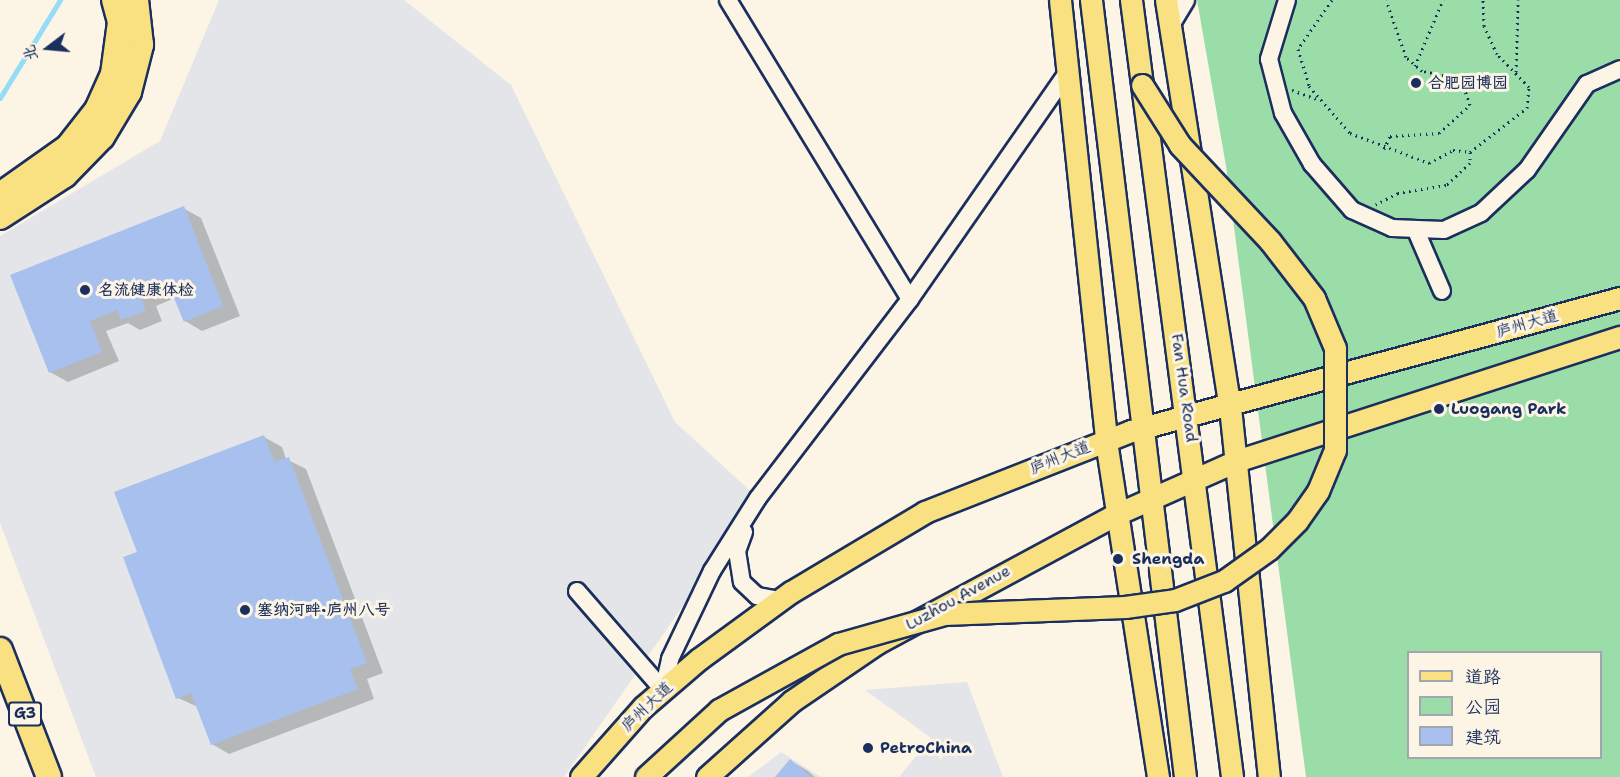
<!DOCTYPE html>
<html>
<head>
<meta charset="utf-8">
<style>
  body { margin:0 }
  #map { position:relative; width:1620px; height:777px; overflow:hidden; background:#fcf5e5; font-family:"Shantell Sans","LXGW WenKai TC",sans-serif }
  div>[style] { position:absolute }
  .built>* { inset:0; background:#e3e5e8 }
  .green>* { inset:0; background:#9adda8 }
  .shadow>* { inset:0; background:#0003 }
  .stream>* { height:4.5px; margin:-2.25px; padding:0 2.25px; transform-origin:2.25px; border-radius:2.25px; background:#95ddf7 }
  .building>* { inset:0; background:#a8c0ee }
  .path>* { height:3px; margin-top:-1.5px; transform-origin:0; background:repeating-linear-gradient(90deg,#1b2f5e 0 1.5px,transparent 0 6px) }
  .roads { filter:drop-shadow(2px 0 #1b2f5e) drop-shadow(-2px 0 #1b2f5e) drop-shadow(0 2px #1b2f5e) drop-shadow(0 -2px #1b2f5e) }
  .minor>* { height:16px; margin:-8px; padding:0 8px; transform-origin:8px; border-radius:8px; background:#fcf5e5 }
  .major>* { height:21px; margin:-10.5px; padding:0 10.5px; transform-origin:10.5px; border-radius:10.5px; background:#f9e181 }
  .highway>* { height:24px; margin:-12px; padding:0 12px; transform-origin:12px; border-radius:12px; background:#f9e181 }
  .bridges { filter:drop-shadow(2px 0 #1b2f5e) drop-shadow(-2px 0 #1b2f5e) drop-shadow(0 2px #1b2f5e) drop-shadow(0 -2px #1b2f5e) }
  .major-bridge>* { height:21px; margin:-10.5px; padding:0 10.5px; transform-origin:10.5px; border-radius:10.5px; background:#f9e181 }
  .dots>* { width:16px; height:16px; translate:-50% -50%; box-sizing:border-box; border:3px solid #fcf5e5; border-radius:50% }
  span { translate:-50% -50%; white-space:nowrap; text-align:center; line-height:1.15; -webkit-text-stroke:6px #fcf5e5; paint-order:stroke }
  .shield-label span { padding:2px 4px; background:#fcf5e5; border:2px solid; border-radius:4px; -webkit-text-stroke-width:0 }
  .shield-label { font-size:15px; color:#1b2f5e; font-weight:700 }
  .poi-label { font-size:16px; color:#1b2f5e; font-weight:700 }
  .left { translate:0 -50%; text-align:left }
  .street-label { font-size:16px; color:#1b2f5e }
  .legend { position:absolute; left:1407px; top:651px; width:195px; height:108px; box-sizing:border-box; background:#fcf5e5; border:2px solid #a2a6af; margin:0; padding:8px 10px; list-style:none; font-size:18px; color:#1b2f5e }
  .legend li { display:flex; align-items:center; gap:12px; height:30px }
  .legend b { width:30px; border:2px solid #a2a6af }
  .north { position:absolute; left:18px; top:18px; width:60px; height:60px; -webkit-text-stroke:4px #fcf5e5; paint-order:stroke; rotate:254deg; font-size:16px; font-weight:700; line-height:24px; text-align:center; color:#1b2f5e }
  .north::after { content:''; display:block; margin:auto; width:21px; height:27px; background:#1b2f5e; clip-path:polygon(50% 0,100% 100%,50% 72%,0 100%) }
</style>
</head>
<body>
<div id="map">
  <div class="built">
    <i style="clip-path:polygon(219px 0,404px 0,511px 85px,675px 422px,758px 498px,564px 777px,96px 777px,0 523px,0 236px,160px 141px)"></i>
    <i style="clip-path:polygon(967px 682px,1003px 777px,899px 777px,931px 738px,865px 690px)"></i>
    <i style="clip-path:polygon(781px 752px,821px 777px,748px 777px)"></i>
  </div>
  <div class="green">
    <i style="clip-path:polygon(evenodd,1197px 0,1620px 0,1620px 777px,1306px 777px,1226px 166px,1197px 0,1408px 652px,1600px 652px,1600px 758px,1408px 758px,1408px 652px)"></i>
  </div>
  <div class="shadow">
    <i style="clip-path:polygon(183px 208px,201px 218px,240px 316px,202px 331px,185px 321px,175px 298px,156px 306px,162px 321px,140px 330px,128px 323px,106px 331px,119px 361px,68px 382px,50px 372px,12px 275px)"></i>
    <i style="clip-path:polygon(264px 437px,282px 447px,286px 459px,306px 469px,383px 673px,367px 679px,374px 699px,229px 754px,212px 744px,198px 707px,178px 698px,139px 553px)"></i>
    <i style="clip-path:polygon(791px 761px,808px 771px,815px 777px,777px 777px)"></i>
  </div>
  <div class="stream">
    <i style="left:0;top:98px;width:115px;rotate:-58.5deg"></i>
  </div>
  <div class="building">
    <i style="clip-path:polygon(184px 206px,223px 306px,184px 322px,168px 284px,140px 296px,146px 311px,121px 320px,117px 310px,90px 321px,102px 352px,49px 373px,10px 275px)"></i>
    <i style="clip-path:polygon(264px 435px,275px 462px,289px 457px,367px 663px,350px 669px,358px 689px,211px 745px,191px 693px,176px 699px,123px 557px,137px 552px,114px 492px)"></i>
    <i style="clip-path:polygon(790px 759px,811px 777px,775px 777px)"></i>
  </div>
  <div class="path">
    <i style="left:1332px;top:0;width:60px;rotate:124.8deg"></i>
    <i style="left:1298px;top:49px;width:39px;rotate:73deg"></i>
    <i style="left:1309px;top:86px;width:62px;rotate:48.9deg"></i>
    <i style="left:1350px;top:133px;width:85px;rotate:20.8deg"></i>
    <i style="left:1429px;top:163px;width:27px;rotate:-28deg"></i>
    <i style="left:1453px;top:150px;width:17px;rotate:7deg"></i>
    <i style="left:1470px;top:152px;width:11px;rotate:90deg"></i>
    <i style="left:1470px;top:163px;width:33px;rotate:137deg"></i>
    <i style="left:1446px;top:185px;width:49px;rotate:170.5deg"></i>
    <i style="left:1398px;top:193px;width:25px;rotate:153deg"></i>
    <i style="left:1415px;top:66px;width:72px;rotate:-67deg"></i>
    <i style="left:1516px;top:72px;width:72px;rotate:-88.4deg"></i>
    <i style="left:1292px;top:90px;width:30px;rotate:20deg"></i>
    <i style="left:1384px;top:149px;width:14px;rotate:-65deg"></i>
    <i style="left:1390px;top:136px;width:49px;rotate:-3.5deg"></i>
    <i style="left:1439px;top:133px;width:42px;rotate:-42.1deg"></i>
    <i style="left:1470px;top:105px;width:28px;rotate:-109deg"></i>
    <i style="left:1461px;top:79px;width:40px;rotate:-168deg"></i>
    <i style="left:1422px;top:71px;width:21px;rotate:-139deg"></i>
    <i style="left:1406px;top:57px;width:60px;rotate:-109.3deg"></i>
    <i style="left:1470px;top:152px;width:72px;rotate:-37.7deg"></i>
    <i style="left:1527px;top:108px;width:21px;rotate:-85deg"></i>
    <i style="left:1529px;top:87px;width:46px;rotate:-134.1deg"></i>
    <i style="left:1497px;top:54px;width:31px;rotate:-115deg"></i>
    <i style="left:1484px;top:26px;width:26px;rotate:-92deg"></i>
  </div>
  <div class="roads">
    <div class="minor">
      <i style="left:728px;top:0;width:350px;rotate:58.7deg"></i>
      <i style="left:1287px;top:0;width:62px;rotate:107deg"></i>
      <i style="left:1269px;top:59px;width:56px;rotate:75.5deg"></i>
      <i style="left:1283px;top:113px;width:59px;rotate:60.4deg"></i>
      <i style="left:1312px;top:164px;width:61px;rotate:49deg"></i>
      <i style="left:1352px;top:210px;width:44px;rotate:24.2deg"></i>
      <i style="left:1392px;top:228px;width:52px;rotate:2.2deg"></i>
      <i style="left:1444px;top:230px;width:41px;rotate:-24.7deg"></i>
      <i style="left:1481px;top:213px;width:63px;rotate:-43.1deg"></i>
      <i style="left:1527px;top:170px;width:105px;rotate:-55.1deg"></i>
      <i style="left:1587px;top:84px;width:36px;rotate:-24deg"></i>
      <i style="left:1170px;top:27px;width:31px;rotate:-59deg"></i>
      <i style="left:1417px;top:233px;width:63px;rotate:66.7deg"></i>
      <i style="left:744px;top:532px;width:20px;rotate:110deg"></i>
      <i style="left:737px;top:551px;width:31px;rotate:81deg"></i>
      <i style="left:742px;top:582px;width:21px;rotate:43deg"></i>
      <i style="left:757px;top:596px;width:22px;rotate:10deg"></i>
      <i style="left:577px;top:591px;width:131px;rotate:49deg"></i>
      <i style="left:663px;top:690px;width:32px;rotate:-77deg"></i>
      <i style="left:670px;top:659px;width:98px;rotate:-64.5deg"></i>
      <i style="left:712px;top:571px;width:86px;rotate:-57.8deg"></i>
      <i style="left:758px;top:498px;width:250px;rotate:-52.6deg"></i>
      <i style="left:910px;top:299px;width:275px;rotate:-55.2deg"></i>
    </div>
    <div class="major">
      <i style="left:1060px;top:0;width:443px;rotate:84deg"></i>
      <i style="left:1106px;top:441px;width:340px;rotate:81.2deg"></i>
      <i style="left:1091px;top:0;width:783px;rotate:83.1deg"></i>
      <i style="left:1131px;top:0;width:784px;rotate:82.59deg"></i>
      <i style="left:1166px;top:0;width:412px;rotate:81.1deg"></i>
      <i style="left:1230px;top:407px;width:372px;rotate:84deg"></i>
      <i style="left:581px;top:777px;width:94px;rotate:-48.5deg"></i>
      <i style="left:643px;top:707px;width:74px;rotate:-40.6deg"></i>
      <i style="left:699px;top:659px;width:114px;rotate:-36.1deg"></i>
      <i style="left:791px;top:592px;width:156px;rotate:-30.8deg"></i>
      <i style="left:925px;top:512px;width:221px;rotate:-21.5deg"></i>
      <i style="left:1131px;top:431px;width:507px;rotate:-15.22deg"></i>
      <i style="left:707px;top:777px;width:114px;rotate:-41.8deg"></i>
      <i style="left:792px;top:701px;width:103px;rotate:-34.3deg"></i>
      <i style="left:877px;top:643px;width:272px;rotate:-28.3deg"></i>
      <i style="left:1117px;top:514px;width:130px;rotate:-24deg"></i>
      <i style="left:1236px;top:461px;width:404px;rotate:-17.9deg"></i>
    </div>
    <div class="highway">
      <i style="left:0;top:195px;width:83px;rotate:-35.2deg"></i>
      <i style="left:68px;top:147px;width:47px;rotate:-51.9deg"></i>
      <i style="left:97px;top:110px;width:39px;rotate:-66deg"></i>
      <i style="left:113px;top:74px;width:52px;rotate:-82.3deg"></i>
      <i style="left:120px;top:22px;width:23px;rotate:-105deg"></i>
      <i style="left:0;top:217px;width:77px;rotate:-32.9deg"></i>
      <i style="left:65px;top:175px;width:53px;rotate:-45.8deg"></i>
      <i style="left:102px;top:137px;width:52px;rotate:-59deg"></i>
      <i style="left:129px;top:92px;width:49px;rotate:-75.7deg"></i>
      <i style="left:141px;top:45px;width:45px;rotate:-96.3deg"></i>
      <i style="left:0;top:650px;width:136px;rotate:68.9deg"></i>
    </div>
  </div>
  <div class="bridges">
    <div class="major-bridge">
      <i style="left:646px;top:777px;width:99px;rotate:-42.5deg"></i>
      <i style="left:719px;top:710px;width:136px;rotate:-29deg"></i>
      <i style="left:838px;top:644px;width:110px;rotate:-15.8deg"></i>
      <i style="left:944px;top:614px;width:181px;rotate:-2.2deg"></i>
      <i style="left:1125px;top:607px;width:50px;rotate:-8deg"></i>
      <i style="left:1175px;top:600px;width:53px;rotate:-21.2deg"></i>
      <i style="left:1224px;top:581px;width:55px;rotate:-35.4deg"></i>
      <i style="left:1269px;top:549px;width:40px;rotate:-45deg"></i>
      <i style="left:1297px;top:521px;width:37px;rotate:-55deg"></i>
      <i style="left:1318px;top:491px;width:44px;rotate:-67.5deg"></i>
      <i style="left:1335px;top:450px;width:102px;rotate:-90deg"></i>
      <i style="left:1335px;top:348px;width:54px;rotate:-112.8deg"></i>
      <i style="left:1314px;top:298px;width:72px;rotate:-127.7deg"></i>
      <i style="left:1270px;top:241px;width:132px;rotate:-133.2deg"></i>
      <i style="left:1180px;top:145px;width:71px;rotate:-122.3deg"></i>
    </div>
  </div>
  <div class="dots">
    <i style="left:1416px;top:83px;background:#1b2f5e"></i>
    <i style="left:85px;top:290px;background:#1b2f5e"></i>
    <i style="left:1439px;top:409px;background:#1b2f5e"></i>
    <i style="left:1118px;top:559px;background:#1b2f5e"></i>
    <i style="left:245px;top:610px;background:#1b2f5e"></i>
    <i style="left:868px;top:748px;background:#1b2f5e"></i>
  </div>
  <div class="shield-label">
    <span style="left:25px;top:714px">G3</span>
  </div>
  <div class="poi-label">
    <span class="left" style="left:1428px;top:83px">合肥园博园</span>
    <span class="left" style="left:98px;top:290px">名流健康体检</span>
    <span class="left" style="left:1451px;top:409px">Luogang Park</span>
    <span class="left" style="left:1132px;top:559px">Shengda</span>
    <span class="left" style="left:257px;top:610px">塞纳河畔·庐州八号</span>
    <span class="left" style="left:880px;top:748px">PetroChina</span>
  </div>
  <div class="street-label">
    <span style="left:1527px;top:324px;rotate:-16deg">庐州大道</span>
    <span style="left:1184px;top:388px;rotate:82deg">Fan Hua Road</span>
    <span style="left:1060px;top:458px;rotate:-22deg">庐州大道</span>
    <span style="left:958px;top:598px;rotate:-29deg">Luzhou Avenue</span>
    <span style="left:647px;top:707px;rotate:-44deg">庐州大道</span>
  </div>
  <ul class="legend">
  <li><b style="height:8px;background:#f9e181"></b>道路</li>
  <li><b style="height:16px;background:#9adda8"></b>公园</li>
  <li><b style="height:16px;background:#a8c0ee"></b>建筑</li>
  </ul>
  <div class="north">北</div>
</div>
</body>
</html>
